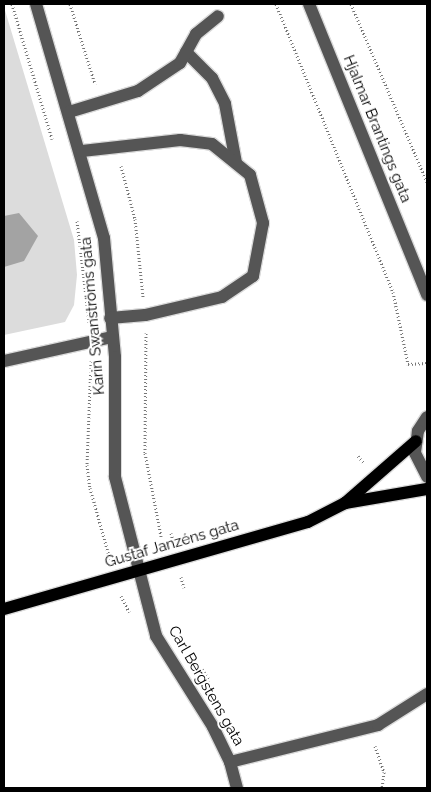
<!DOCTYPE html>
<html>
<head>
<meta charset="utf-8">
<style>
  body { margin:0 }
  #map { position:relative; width:431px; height:792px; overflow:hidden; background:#fff; font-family:Raleway,sans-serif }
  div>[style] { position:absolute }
  .green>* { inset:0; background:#dcdcdc }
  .water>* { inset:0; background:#a3a3a3 }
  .path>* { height:3px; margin-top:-1.5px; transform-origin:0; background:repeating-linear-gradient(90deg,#777 0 1px,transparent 0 3.5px) }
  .roads { filter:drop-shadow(1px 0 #dbdbdb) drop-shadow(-1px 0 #dbdbdb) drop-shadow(0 1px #dbdbdb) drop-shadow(0 -1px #dbdbdb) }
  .minor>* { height:12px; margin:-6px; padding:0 6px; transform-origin:6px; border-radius:6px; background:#555 }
  .major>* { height:12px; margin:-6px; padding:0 6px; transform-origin:6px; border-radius:6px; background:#000 }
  span { translate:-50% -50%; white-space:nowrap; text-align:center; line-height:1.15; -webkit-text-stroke:4px #fff; paint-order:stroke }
  .street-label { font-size:15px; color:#000 }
  .frame { position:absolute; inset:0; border:5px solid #000; pointer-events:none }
</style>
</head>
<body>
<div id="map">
  <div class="green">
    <i style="clip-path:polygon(4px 7px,74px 240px,77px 275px,74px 305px,65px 322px,4px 335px)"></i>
  </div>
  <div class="water">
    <i style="clip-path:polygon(19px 213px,38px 236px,24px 261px,4px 267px,4px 216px)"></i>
  </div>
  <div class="path">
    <i style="left:12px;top:4px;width:141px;rotate:73.5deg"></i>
    <i style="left:70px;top:4px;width:84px;rotate:72.6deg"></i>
    <i style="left:276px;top:4px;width:311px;rotate:67.9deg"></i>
    <i style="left:393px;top:292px;width:74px;rotate:78.2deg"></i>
    <i style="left:408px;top:364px;width:19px;rotate:-3deg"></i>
    <i style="left:351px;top:4px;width:194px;rotate:66.9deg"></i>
    <i style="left:121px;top:166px;width:55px;rotate:75.2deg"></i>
    <i style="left:135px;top:219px;width:78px;rotate:84.1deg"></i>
    <i style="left:77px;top:221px;width:102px;rotate:83.2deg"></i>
    <i style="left:146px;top:333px;width:120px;rotate:90.5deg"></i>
    <i style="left:145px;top:453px;width:85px;rotate:79.1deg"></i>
    <i style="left:91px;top:361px;width:104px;rotate:92.2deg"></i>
    <i style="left:87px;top:465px;width:23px;rotate:83deg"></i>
    <i style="left:90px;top:488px;width:74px;rotate:74.3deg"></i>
    <i style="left:358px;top:456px;width:8px;rotate:50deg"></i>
    <i style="left:171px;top:533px;width:8px;rotate:76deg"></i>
    <i style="left:181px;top:577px;width:11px;rotate:75deg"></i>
    <i style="left:121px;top:596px;width:18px;rotate:63deg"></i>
    <i style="left:202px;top:669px;width:14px;rotate:56deg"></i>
    <i style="left:375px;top:746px;width:28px;rotate:71deg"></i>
    <i style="left:384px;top:772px;width:16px;rotate:97deg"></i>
  </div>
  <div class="roads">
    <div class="minor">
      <i style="left:36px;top:4px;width:244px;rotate:73.8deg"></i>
      <i style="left:104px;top:238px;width:120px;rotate:84.7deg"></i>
      <i style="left:115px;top:357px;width:120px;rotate:90deg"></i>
      <i style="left:115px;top:477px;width:164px;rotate:75.5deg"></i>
      <i style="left:156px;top:636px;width:107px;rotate:57.9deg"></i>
      <i style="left:213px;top:727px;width:39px;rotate:64deg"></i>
      <i style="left:230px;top:762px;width:27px;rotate:75deg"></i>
      <i style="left:309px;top:4px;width:314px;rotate:67.9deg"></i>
      <i style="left:186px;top:52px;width:37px;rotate:45deg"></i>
      <i style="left:212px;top:78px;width:29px;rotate:63deg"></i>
      <i style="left:225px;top:104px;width:60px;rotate:79.4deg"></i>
      <i style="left:69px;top:112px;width:72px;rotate:-16.9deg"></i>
      <i style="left:138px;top:91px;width:50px;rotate:-33.7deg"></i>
      <i style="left:180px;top:63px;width:33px;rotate:-61deg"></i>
      <i style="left:196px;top:34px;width:28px;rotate:-39deg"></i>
      <i style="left:82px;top:151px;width:99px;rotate:-6.4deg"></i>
      <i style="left:180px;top:140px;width:32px;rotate:7deg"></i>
      <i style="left:212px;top:144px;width:49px;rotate:39.2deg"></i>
      <i style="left:250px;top:175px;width:50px;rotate:74.8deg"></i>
      <i style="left:263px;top:223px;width:54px;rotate:100.7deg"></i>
      <i style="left:253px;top:276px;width:37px;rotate:146deg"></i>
      <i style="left:222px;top:297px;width:79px;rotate:166.8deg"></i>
      <i style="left:145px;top:315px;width:35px;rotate:175deg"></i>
      <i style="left:4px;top:361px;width:111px;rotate:-12.5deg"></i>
      <i style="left:427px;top:417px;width:17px;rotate:123deg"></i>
      <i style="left:418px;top:431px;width:22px;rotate:98deg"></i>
      <i style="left:415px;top:453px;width:27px;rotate:63deg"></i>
      <i style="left:230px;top:762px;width:153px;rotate:-14deg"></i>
      <i style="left:378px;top:725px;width:58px;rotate:-32.3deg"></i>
    </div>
    <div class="major">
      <i style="left:345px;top:503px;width:83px;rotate:-9.7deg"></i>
      <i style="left:4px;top:609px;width:316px;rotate:-16deg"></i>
      <i style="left:308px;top:522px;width:42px;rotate:-27.2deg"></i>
      <i style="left:345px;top:503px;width:94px;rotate:-41.1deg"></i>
    </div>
  </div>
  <div class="street-label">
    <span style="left:377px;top:129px;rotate:68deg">Hjalmar Brantings gata</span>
    <span style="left:93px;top:316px;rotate:-95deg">Karin Swanströms gata</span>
    <span style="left:172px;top:544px;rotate:-16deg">Gustaf Janzéns gata</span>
    <span style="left:206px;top:686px;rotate:60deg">Carl Bergstens gata</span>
  </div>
  <div class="frame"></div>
</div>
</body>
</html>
